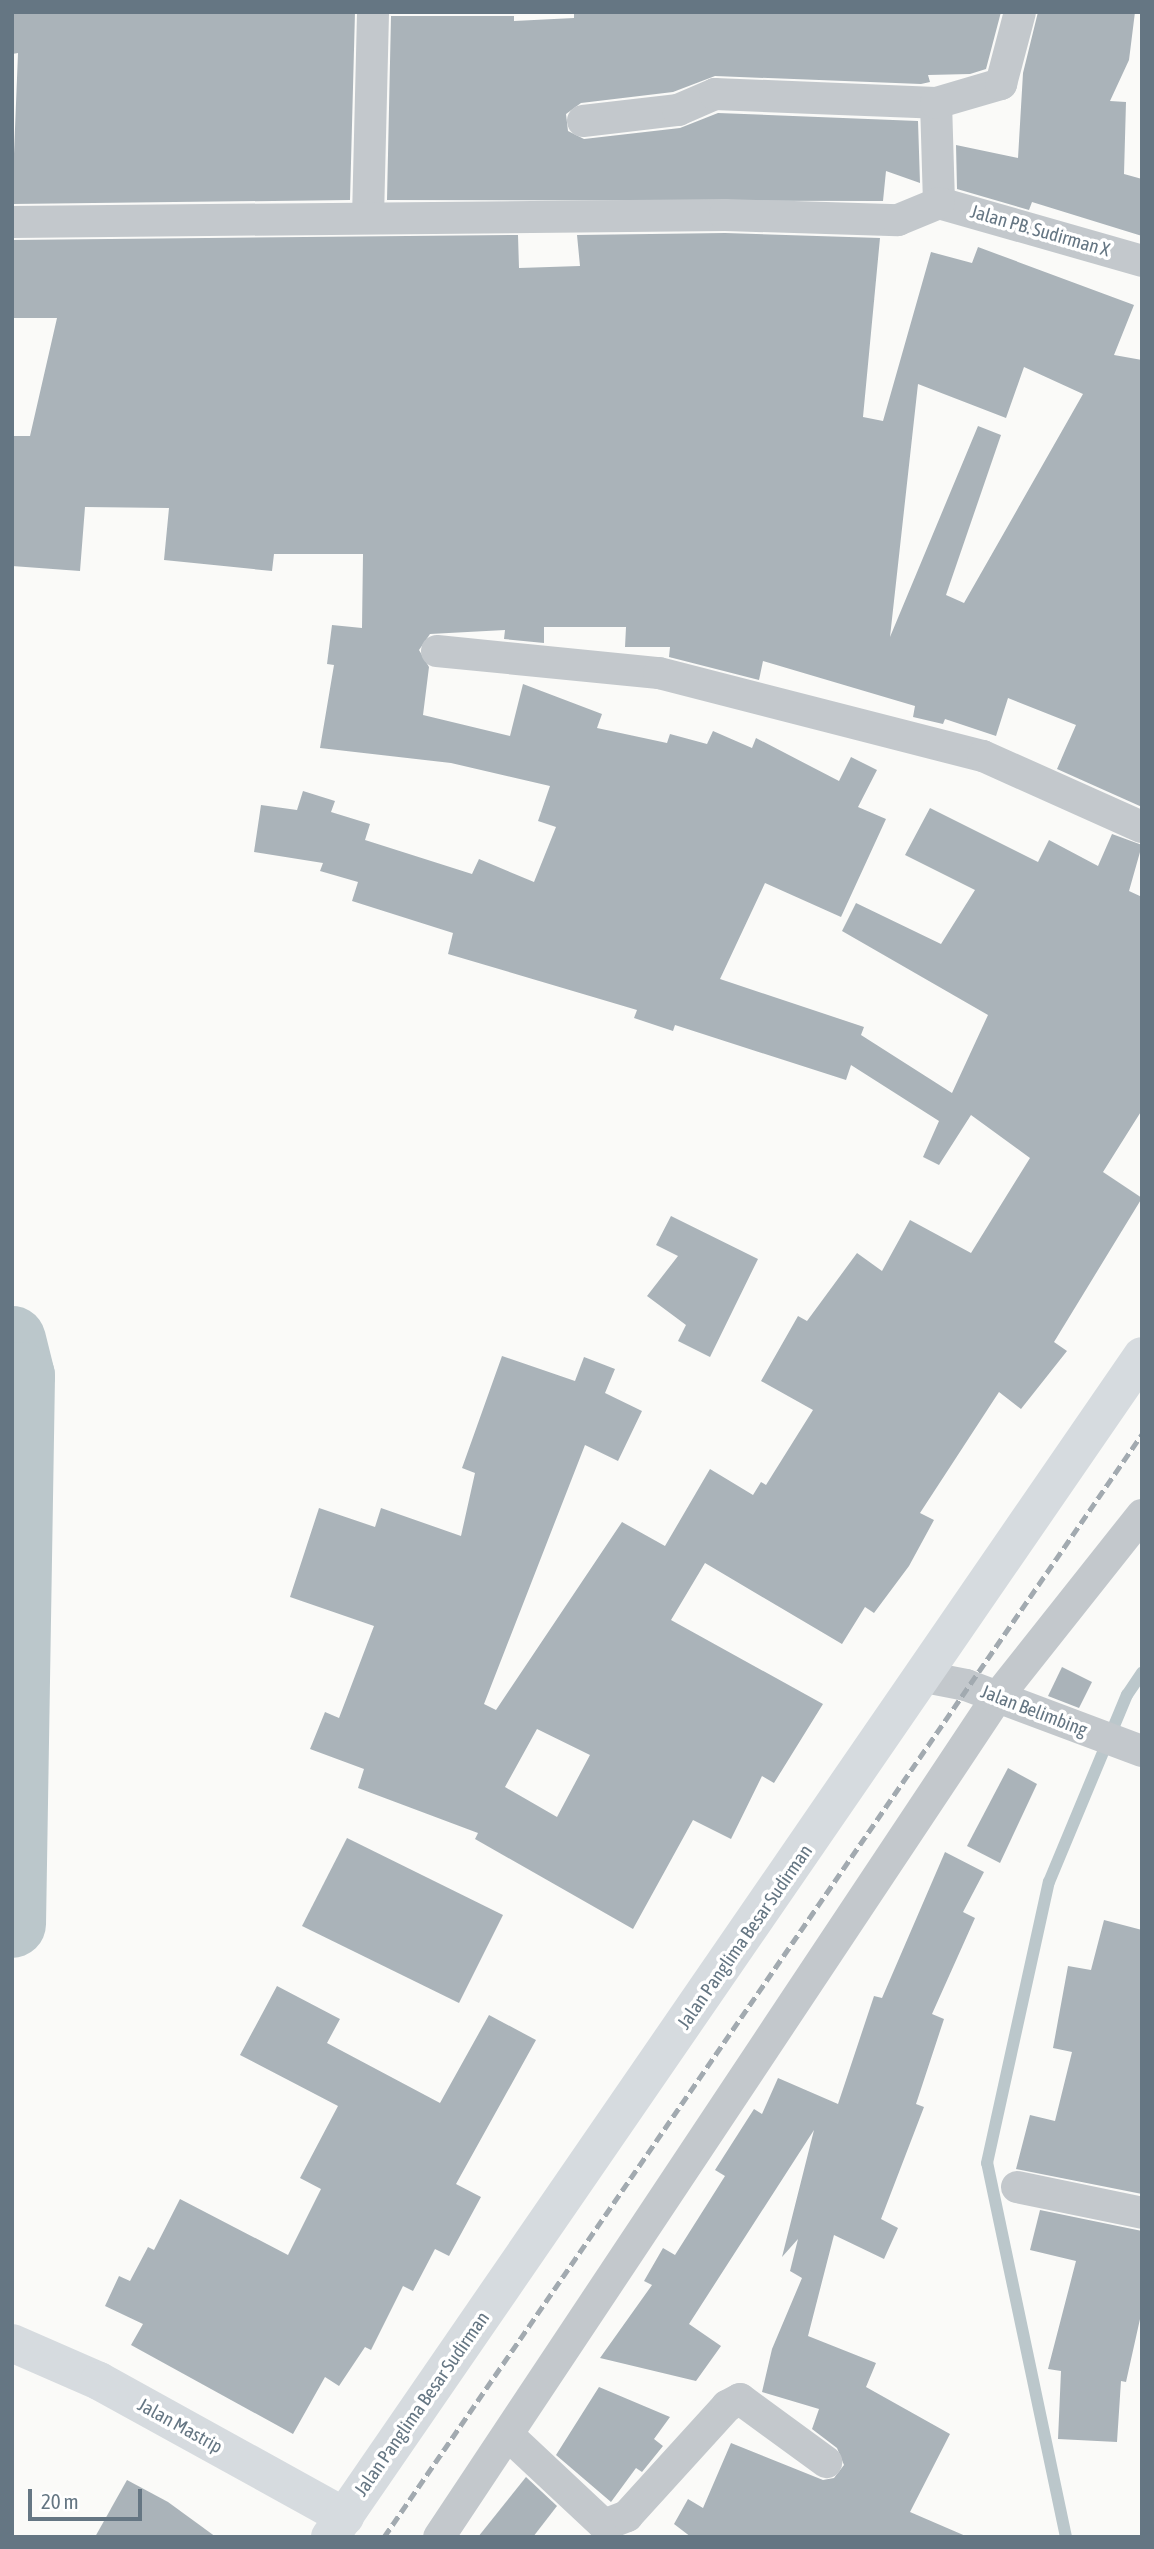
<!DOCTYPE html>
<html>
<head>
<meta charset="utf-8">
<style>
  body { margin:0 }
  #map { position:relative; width:1154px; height:2549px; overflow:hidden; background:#fafaf8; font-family:"Asap Condensed",sans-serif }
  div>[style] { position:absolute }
  .stream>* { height:12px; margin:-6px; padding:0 6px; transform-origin:6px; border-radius:6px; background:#bbc7cb }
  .river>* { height:68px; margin:-34px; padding:0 34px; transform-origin:34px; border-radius:34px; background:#bbc7cb }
  .building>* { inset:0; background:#aab3b9 }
  .minor>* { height:32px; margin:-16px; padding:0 16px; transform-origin:16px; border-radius:16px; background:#c3c8cc }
  .secondary>* { height:38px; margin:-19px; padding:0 19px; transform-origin:19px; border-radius:19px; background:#d6dbdf }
  .primary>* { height:38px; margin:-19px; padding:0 19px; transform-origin:19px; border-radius:19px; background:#d6dbdf }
  .rail>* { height:5px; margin-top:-2.5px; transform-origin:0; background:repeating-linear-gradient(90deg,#a2aab0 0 10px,transparent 0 15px) }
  span { translate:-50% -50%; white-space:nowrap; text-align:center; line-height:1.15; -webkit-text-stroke:7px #fff; paint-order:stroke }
  .street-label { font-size:19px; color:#657683 }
  .frame { position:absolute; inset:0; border:14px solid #657683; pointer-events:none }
  .scale { position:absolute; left:28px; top:2489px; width:114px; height:32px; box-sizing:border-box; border:4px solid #657683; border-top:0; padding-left:9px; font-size:21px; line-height:24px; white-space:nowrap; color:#657683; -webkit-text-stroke:5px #fff; paint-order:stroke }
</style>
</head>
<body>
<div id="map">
  <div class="stream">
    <i style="left:1066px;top:2537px;width:382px;rotate:-101.9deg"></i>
    <i style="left:987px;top:2163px;width:288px;rotate:-77.6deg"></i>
    <i style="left:1049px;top:1882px;width:203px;rotate:-67.4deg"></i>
    <i style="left:1127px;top:1695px;width:27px;rotate:-56deg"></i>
  </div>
  <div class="river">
    <i style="left:12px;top:1340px;width:37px;rotate:76deg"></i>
    <i style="left:21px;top:1376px;width:548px;rotate:90.94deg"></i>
  </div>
  <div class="building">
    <i style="clip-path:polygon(12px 12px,355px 12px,350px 200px,12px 204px,18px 53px,12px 54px)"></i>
    <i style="clip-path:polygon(574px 12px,1001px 12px,986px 69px,970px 74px,928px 75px,930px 82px,921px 84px,715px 76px,673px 92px,581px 103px,566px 114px,568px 131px,584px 139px,680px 128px,718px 113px,918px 121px,920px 183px,886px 171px,883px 201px,387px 200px,391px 16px,514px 16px,514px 21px,574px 18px)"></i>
    <i style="clip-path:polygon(1038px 12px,1135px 12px,1129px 60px,1110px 101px,1126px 102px,1124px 174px,1142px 179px,1142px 236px,1032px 202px,1029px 210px,957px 189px,956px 145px,1018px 158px,1023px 73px)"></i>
    <i style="clip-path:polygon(evenodd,725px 233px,880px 238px,863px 417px,883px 421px,931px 252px,972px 263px,978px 247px,1134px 305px,1114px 355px,1142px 360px,1142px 807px,1057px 769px,1076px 725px,1008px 698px,996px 736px,945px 719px,943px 724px,913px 717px,915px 706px,763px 661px,759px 680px,669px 657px,670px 647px,625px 647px,626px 627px,544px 627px,544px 643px,504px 639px,505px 630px,430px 634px,419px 650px,429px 667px,423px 715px,510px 736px,523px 684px,602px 714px,597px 728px,667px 743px,670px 734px,707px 744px,713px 731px,752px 748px,756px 738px,839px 781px,851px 757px,877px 770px,858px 807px,886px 819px,841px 917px,765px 883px,720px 979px,864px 1027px,861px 1035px,952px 1093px,988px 1015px,842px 931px,856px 903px,941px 944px,975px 890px,905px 855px,930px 808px,1038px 862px,1049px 840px,1098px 866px,1112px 834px,1142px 845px,1129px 891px,1142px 897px,1142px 1110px,1103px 1172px,1142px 1198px,1054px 1342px,1067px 1351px,1021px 1409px,999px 1392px,920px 1513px,934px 1520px,909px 1566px,874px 1613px,865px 1607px,842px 1644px,705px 1563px,671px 1620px,823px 1704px,774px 1783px,762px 1776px,731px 1839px,693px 1820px,633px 1929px,475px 1839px,478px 1833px,358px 1788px,364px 1769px,310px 1749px,325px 1712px,339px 1718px,374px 1626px,290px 1597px,319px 1508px,375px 1527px,381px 1508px,461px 1536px,475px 1473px,462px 1468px,502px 1356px,575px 1381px,584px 1357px,615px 1369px,605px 1393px,642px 1411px,618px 1461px,585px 1445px,484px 1704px,496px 1710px,622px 1522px,665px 1546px,710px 1469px,753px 1495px,761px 1482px,766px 1485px,813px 1410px,761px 1381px,798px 1316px,807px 1321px,857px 1253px,882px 1271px,910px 1220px,971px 1253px,1030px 1158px,971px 1115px,939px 1165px,923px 1157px,939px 1121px,851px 1065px,846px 1080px,675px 1025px,673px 1031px,634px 1018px,637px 1010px,448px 954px,453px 933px,352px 901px,358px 882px,320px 871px,323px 863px,254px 852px,261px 805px,297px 810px,303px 791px,335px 801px,331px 812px,370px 824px,365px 840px,472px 874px,479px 859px,534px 882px,556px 827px,538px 821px,550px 786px,451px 763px,320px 748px,334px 665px,327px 664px,332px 625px,362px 628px,363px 554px,274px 554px,272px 571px,164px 560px,169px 508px,85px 507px,80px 571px,12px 566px,12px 436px,30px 436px,57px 318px,12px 318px,12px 240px,518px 235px,519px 268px,580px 266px,577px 235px,725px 233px,1024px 367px,1083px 394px,964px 603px,946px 595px,1001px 435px,978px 426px,890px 637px,918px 384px,1006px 418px,1024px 367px,725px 233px,537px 1729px,590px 1755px,557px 1817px,505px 1787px,537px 1729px)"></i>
    <i style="clip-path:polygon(671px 1216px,758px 1259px,710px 1357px,678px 1341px,686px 1325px,647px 1296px,678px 1256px,656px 1245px)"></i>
    <i style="clip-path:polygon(1062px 1667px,1092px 1682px,1079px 1708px,1048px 1696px)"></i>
    <i style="clip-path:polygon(1008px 1768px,1037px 1784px,1000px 1863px,967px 1846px)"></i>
    <i style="clip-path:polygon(347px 1838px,503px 1915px,459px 2003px,302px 1926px)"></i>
    <i style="clip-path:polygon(945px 1852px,984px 1872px,963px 1912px,975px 1918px,932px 2014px,944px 2019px,916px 2104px,924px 2107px,881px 2219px,898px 2228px,884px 2259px,834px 2235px,808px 2336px,876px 2363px,866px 2387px,950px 2434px,910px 2512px,968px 2537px,691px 2537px,674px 2524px,688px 2499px,703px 2508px,731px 2443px,823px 2480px,834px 2478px,844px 2465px,837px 2448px,812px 2429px,819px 2409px,762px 2392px,772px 2349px,802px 2278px,790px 2271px,798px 2239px,782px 2257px,814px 2130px,689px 2324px,721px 2346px,696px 2381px,600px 2358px,652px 2285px,644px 2281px,663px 2248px,675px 2255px,725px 2176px,715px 2170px,754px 2109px,762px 2114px,778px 2078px,838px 2104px,874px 1996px,882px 1998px)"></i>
    <i style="clip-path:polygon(1104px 1920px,1142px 1930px,1142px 2194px,1016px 2169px,1030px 2115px,1055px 2121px,1072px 2052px,1053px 2048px,1068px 1966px,1091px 1970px)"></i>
    <i style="clip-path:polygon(277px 1986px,340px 2019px,327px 2043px,440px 2103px,489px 2015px,536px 2040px,456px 2184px,481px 2197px,449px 2256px,435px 2249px,413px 2291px,403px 2286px,371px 2350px,365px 2347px,339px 2386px,325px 2377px,293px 2434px,131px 2345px,143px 2324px,105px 2306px,119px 2276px,130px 2281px,148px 2247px,154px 2250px,180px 2199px,288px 2255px,321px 2189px,300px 2178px,338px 2106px,240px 2055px)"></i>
    <i style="clip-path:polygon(1040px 2210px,1142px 2231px,1142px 2310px,1126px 2382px,1121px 2381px,1117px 2442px,1058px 2439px,1061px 2371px,1048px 2369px,1076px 2261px,1030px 2250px)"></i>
    <i style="clip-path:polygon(599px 2387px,670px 2417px,654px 2439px,663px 2446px,642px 2472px,636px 2468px,611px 2502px,556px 2455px)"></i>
    <i style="clip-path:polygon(526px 2477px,557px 2506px,533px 2537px,478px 2537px)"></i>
    <i style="clip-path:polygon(127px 2480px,168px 2502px,216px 2537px,95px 2537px)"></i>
  </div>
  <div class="minor">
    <i style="left:583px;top:121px;width:96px;rotate:-6.6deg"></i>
    <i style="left:678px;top:110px;width:40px;rotate:-23.4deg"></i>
    <i style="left:715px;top:94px;width:221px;rotate:2.3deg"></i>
    <i style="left:939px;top:203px;width:100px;rotate:-91.7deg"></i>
    <i style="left:936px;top:103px;width:68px;rotate:-16.3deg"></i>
    <i style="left:1001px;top:84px;width:74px;rotate:-75.2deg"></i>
    <i style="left:939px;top:203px;width:211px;rotate:15.9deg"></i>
    <i style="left:368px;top:218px;width:206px;rotate:-88.6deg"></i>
    <i style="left:12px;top:222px;width:713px;rotate:-0.56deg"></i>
    <i style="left:725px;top:215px;width:173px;rotate:1.7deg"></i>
    <i style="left:898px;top:220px;width:44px;rotate:-22.5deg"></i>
    <i style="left:437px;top:651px;width:223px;rotate:5.7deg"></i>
    <i style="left:659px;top:673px;width:334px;rotate:14.4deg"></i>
    <i style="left:983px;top:756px;width:174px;rotate:24.1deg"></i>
    <i style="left:925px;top:1677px;width:42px;rotate:11deg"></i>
    <i style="left:966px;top:1685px;width:188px;rotate:20.6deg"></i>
    <i style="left:1017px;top:2187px;width:128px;rotate:11.7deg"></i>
    <i style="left:509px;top:2436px;width:130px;rotate:43.1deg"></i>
    <i style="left:604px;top:2525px;width:25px;rotate:-21deg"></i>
    <i style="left:627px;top:2516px;width:149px;rotate:-47.7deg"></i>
    <i style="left:727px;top:2406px;width:15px;rotate:-28deg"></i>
    <i style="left:740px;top:2399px;width:107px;rotate:36.2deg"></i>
    <i style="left:439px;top:2537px;width:1006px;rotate:-56.39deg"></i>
    <i style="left:996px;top:1699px;width:235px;rotate:-51.6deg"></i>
  </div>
  <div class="secondary">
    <i style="left:12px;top:2343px;width:95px;rotate:23.6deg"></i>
    <i style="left:99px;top:2381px;width:281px;rotate:28.9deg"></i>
  </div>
  <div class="primary">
    <i style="left:330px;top:2537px;width:1433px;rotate:-55.49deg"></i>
  </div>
  <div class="rail">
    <i style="left:384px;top:2537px;width:1338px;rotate:-55.5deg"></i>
  </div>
  <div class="street-label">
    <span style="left:1040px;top:231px;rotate:16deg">Jalan PB. Sudirman X</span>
    <span style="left:1034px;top:1711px;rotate:21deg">Jalan Belimbing</span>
    <span style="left:745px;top:1937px;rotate:-55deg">Jalan Panglima Besar Sudirman</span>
    <span style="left:422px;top:2404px;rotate:-55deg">Jalan Panglima Besar Sudirman</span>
    <span style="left:180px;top:2426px;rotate:29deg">Jalan Mastrip</span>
  </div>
  <div class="frame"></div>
  <div class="scale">20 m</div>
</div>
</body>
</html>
